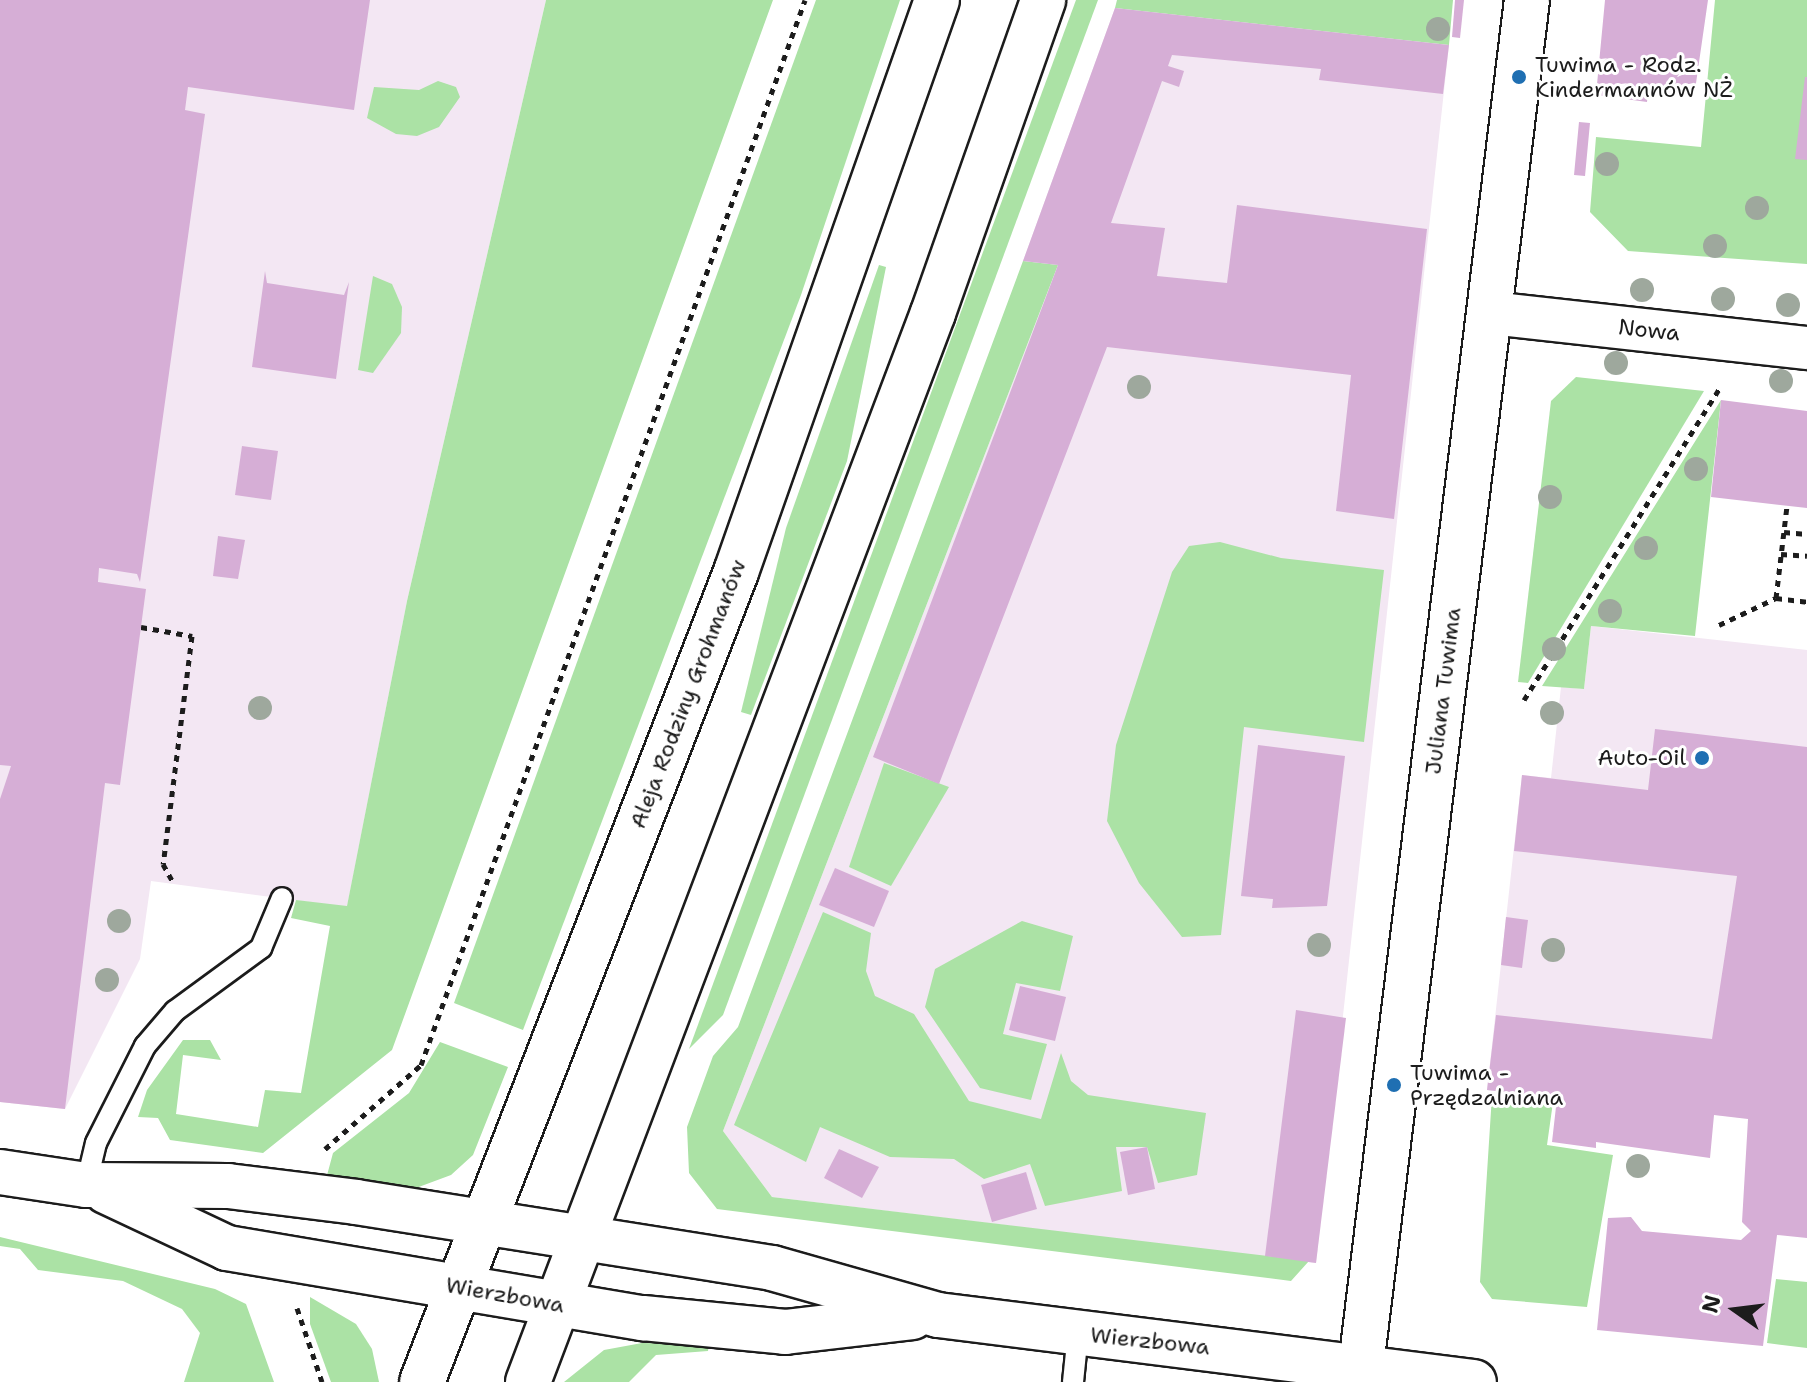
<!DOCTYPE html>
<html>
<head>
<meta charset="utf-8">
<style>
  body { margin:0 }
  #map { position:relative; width:1807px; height:1382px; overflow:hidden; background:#fff; font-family:"Shantell Sans",sans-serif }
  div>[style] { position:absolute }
  .built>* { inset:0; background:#f3e7f3 }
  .green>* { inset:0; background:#abe2a5 }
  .building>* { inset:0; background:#d6aed6 }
  .path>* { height:5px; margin-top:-2.5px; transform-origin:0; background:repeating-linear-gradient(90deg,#1c1c1c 0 6px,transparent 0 12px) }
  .roads { filter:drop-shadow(2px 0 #1c1c1c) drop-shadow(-2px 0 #1c1c1c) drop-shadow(0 2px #1c1c1c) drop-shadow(0 -2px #1c1c1c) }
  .lane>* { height:20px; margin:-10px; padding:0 10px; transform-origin:10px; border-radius:10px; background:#fff }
  .street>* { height:42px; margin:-21px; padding:0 21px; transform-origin:21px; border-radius:21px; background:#fff }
  .secondary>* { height:44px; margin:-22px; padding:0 22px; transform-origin:22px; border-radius:22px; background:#fff }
  .trees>* { width:24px; height:24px; margin:-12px; border-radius:50%; background:#9ea89d }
  .dots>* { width:22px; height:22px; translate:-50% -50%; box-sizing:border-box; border:4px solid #fff; border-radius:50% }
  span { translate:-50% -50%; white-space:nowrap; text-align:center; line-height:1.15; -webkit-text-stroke:6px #fff; paint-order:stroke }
  .poi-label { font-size:22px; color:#1c1c1c }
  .left { translate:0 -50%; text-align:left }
  .right { translate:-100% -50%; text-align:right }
  .street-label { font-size:22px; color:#1c1c1c }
  .north { position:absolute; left:1695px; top:1270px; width:80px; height:80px; -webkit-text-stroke:6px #fff; paint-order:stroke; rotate:284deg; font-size:22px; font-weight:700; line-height:32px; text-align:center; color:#1c1c1c }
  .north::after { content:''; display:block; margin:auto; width:28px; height:36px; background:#1c1c1c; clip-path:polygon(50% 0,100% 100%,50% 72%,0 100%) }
</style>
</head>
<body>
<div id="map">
  <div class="built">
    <i style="clip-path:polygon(0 0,546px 0,407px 601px,347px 907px,151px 881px,140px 959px,65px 1109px,0 1102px)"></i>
    <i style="clip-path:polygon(1115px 8px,1449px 45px,1316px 1263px,772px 1197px,723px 1131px,1058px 265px,1023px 261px)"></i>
    <i style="clip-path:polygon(1591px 626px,1807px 650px,1807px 987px,1790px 1123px,1487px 1090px,1522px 775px,1551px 778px,1561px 687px,1584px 689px)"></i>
  </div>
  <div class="green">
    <i style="clip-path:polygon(546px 0,773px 0,392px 1050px,263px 1153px,170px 1140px,158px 1118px,138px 1117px,147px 1090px,183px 1040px,210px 1040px,221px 1060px,183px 1055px,176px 1114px,258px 1127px,265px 1090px,301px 1093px,330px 926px,291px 918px,296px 900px,347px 906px,407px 601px)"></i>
    <i style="clip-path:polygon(816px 0,900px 0,801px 295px,523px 1030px,454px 1003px)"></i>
    <i style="clip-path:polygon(1076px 0,1098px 0,723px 1015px,689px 1049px)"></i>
    <i style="clip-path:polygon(1117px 0,1453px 0,1449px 45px,1115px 8px)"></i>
    <i style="clip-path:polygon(1715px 0,1807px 0,1807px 264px,1628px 251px,1590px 212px,1596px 137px,1701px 147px)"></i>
    <i style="clip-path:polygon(438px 81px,456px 87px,460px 97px,439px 127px,417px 136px,396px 134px,367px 118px,374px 87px,419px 90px)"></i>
    <i style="clip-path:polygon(1023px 261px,1058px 265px,723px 1131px,772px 1197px,1309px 1261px,1291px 1281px,717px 1209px,689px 1173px,687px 1127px,713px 1056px,738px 1027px)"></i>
    <i style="clip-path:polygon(879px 265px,886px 267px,847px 461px,751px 715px,741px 712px,786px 528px)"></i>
    <i style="clip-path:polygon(373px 276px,392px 284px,402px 307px,401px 333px,373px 373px,358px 370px)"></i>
    <i style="clip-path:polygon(1576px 377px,1704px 391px,1528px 683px,1518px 682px,1551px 401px)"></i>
    <i style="clip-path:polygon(1721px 400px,1695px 636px,1591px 626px,1584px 689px,1542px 686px)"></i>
    <i style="clip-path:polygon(1220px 542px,1281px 558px,1384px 570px,1364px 742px,1244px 727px,1221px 935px,1182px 937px,1139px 883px,1107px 821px,1116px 745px,1172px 572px,1189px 546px)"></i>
    <i style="clip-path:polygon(884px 763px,949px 787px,891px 886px,849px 867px)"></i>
    <i style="clip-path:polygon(823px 912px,871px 933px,866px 971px,875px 996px,914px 1014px,969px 1101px,1041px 1119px,1061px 1053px,1071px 1081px,1088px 1095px,1206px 1113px,1197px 1175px,1158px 1183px,1147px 1147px,1116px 1147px,1122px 1191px,1045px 1206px,1030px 1164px,984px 1179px,954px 1159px,890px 1157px,820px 1127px,806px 1162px,734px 1125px)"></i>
    <i style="clip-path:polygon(1022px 921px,1073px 936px,1060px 991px,1016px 983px,1003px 1034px,1047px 1044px,1031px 1100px,980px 1088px,925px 1007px,935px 969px)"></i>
    <i style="clip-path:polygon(440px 1042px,508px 1067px,473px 1155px,451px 1175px,416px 1188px,326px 1179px,333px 1153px,409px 1093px)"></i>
    <i style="clip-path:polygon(1492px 1095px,1553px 1102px,1547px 1145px,1613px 1155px,1587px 1307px,1492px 1299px,1480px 1282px)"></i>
    <i style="clip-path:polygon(0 1237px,215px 1289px,246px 1304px,274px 1382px,184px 1382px,200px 1333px,182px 1309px,123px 1281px,38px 1270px,20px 1249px,0 1246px)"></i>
    <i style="clip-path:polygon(1776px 1279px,1807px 1282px,1807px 1348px,1767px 1343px)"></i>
    <i style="clip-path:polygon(310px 1297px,356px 1324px,372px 1349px,379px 1382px,331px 1382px,310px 1324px)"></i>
    <i style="clip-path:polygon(642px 1343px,709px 1344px,708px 1351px,656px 1355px,629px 1382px,564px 1382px,604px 1350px)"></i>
  </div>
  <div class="building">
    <i style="clip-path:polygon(0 0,370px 0,354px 110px,188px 87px,185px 110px,205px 114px,140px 582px,137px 574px,99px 568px,98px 582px,146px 589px,120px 785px,105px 783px,65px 1109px,0 1102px,0 799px,11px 766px,0 765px)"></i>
    <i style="clip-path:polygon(1455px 0,1464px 0,1460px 38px,1452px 37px)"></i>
    <i style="clip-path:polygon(1605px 0,1708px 0,1694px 97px,1648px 92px,1647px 102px,1596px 95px)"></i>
    <i style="clip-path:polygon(1115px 8px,1449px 45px,1443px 94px,1319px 80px,1321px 69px,1172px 55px,1168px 66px,1184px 71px,1179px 87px,1162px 81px,1111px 223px,1165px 228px,1157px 276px,1227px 283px,1237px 205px,1427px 229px,1394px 519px,1336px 511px,1351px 375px,1107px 347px,939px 784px,873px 757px,1058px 265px,1023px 261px)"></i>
    <i style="clip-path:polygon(1805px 77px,1807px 77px,1807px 160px,1795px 159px)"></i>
    <i style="clip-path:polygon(1579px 122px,1590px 123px,1585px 176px,1574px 175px)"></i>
    <i style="clip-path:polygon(265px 271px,267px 283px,344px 295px,349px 282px,336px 379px,252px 367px)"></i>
    <i style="clip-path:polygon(1721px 400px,1807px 411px,1807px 508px,1711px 497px)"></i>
    <i style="clip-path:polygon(242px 446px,278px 451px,271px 500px,235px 495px)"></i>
    <i style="clip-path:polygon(218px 536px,245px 540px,238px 579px,213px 576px)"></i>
    <i style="clip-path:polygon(1655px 729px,1807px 747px,1807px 1238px,1777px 1235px,1763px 1346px,1597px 1330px,1608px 1218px,1631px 1217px,1642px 1231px,1741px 1240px,1751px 1231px,1742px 1222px,1748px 1119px,1714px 1115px,1710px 1158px,1596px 1142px,1596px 1148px,1552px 1142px,1557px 1098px,1487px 1090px,1496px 1015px,1712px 1039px,1737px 876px,1514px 851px,1522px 775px,1648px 790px)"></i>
    <i style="clip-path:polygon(1258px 745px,1345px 756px,1327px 906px,1272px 908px,1273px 899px,1241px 896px)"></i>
    <i style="clip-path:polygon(835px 868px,889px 891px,874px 927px,819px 905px)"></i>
    <i style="clip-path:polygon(1506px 917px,1528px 920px,1522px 968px,1501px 965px)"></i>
    <i style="clip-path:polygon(1020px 986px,1066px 997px,1055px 1041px,1009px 1030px)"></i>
    <i style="clip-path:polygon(1296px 1010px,1346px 1018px,1316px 1263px,1265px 1256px)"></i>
    <i style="clip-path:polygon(1147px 1147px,1155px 1189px,1128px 1195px,1120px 1152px)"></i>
    <i style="clip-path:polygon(839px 1149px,879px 1167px,862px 1198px,824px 1178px)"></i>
    <i style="clip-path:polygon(1026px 1172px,1037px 1209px,992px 1222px,981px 1185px)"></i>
  </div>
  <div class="path">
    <i style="left:1784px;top:532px;width:23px;rotate:5deg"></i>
    <i style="left:1781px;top:554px;width:26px;rotate:4deg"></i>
    <i style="left:1776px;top:598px;width:31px;rotate:7deg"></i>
    <i style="left:1719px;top:625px;width:63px;rotate:-25.3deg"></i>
    <i style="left:1776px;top:598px;width:93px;rotate:-83.2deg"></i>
    <i style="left:141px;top:627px;width:52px;rotate:10deg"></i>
    <i style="left:192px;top:636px;width:230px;rotate:97.2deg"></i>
    <i style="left:163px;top:864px;width:23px;rotate:61deg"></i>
    <i style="left:1524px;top:700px;width:371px;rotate:-57.9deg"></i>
    <i style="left:325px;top:1149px;width:128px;rotate:-41.2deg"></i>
    <i style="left:421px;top:1065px;width:1132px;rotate:-70.17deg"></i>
    <i style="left:297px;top:1308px;width:78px;rotate:71.3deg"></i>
  </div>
  <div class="roads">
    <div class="lane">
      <i style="left:86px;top:1185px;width:43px;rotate:-76.6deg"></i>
      <i style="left:96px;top:1143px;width:109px;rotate:-63.2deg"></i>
      <i style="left:145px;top:1046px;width:46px;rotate:-49.4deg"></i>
      <i style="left:175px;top:1011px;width:107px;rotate:-36.2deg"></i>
      <i style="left:261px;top:948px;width:54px;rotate:-67.2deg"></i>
      <i style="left:1073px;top:1382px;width:49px;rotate:-84.2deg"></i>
    </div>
    <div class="street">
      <i style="left:1490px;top:313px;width:319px;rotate:6.3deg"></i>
    </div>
    <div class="secondary">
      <i style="left:0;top:1172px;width:87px;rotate:8.6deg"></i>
      <i style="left:86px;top:1185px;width:142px;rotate:0.4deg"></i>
      <i style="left:228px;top:1186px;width:129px;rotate:7.1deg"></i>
      <i style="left:356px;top:1202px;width:421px;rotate:9deg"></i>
      <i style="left:772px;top:1268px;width:173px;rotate:15.8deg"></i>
      <i style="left:938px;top:1315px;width:540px;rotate:7.13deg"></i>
      <i style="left:106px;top:1191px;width:134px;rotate:25.2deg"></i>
      <i style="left:227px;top:1248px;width:422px;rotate:9.6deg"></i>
      <i style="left:643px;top:1318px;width:143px;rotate:5.6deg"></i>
      <i style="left:785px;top:1332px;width:128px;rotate:-6.7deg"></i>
      <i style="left:422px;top:1382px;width:869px;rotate:-68.81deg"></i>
      <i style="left:736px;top:572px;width:606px;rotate:-70.64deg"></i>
      <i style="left:528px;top:1382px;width:1143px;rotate:-69.25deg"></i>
      <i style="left:933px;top:313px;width:332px;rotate:-70.6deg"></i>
      <i style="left:1359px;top:1382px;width:1392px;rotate:-83.07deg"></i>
    </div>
  </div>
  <div class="trees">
    <i style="left:1438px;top:29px"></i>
    <i style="left:1607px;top:164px"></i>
    <i style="left:1757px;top:208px"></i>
    <i style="left:1715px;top:246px"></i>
    <i style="left:1642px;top:290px"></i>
    <i style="left:1723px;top:299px"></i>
    <i style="left:1788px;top:305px"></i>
    <i style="left:1616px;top:363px"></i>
    <i style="left:1781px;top:381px"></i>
    <i style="left:1139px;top:387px"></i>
    <i style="left:1696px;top:469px"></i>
    <i style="left:1550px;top:497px"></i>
    <i style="left:1646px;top:548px"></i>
    <i style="left:1610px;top:611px"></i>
    <i style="left:1554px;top:649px"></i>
    <i style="left:260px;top:708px"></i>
    <i style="left:1552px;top:713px"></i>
    <i style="left:119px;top:921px"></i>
    <i style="left:1319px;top:945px"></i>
    <i style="left:1553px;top:950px"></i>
    <i style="left:107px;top:980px"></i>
    <i style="left:1638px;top:1166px"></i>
  </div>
  <div class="dots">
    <i style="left:1519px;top:77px;background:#1f6fb2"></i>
    <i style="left:1702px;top:758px;background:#1f6fb2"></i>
    <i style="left:1394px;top:1085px;background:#1f6fb2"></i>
  </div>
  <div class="poi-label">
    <span class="left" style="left:1535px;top:77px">Tuwima - Rodz.<br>Kindermannów NŻ</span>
    <span class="right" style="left:1686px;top:758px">Auto-Oil</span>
    <span class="left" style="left:1410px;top:1085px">Tuwima -<br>Przędzalniana</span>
  </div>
  <div class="street-label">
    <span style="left:1649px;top:330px;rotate:6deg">Nowa</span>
    <span style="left:1443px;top:691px;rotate:-83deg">Juliana Tuwima</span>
    <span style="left:688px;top:694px;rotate:-69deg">Aleja Rodziny Grohmanów</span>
    <span style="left:505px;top:1295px;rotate:10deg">Wierzbowa</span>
    <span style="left:1150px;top:1341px;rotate:6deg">Wierzbowa</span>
  </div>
  <div class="north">N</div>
</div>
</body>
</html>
